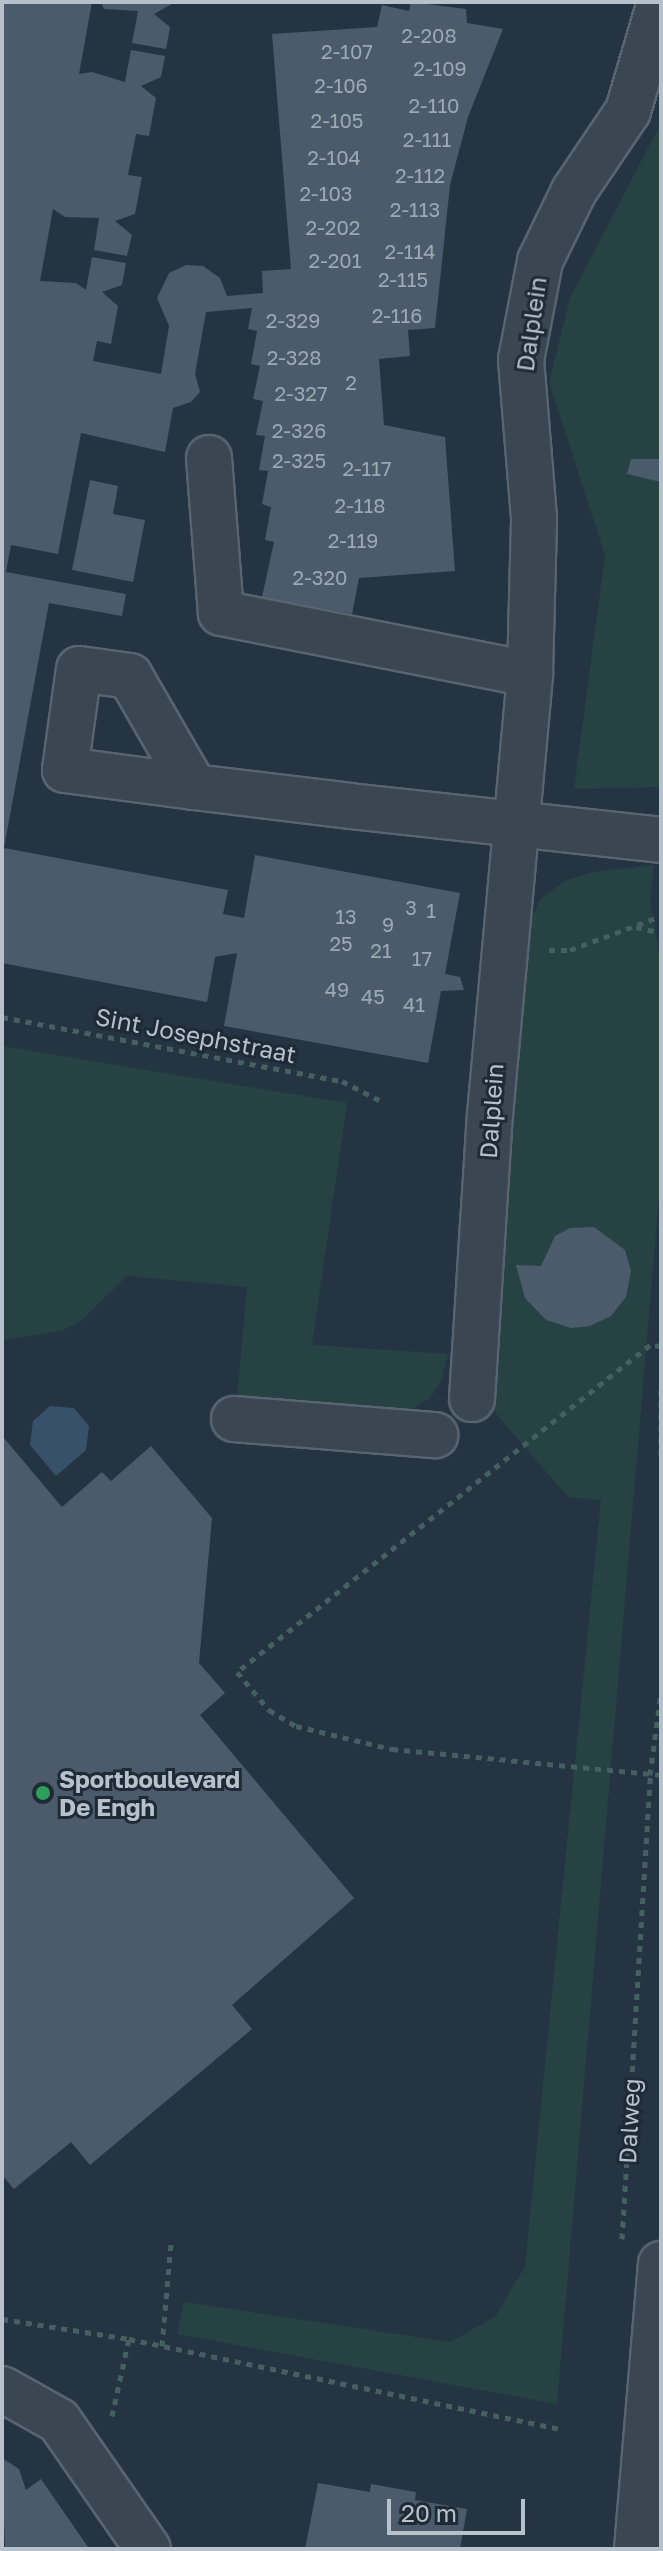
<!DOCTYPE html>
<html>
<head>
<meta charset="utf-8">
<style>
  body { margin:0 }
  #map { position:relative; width:663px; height:2551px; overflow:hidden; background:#253442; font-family:"Golos Text",sans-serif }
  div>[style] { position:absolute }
  .green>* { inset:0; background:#274243 }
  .water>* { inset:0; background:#38516a }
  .building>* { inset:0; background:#4c5b6b }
  .path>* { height:5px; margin-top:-2.5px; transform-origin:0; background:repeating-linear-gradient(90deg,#465f60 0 6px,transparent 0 12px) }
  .roads { filter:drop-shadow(2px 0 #58646f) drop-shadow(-2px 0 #58646f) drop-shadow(0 2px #58646f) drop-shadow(0 -2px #58646f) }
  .minor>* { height:44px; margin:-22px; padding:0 22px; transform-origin:22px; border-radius:22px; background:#3a4652 }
  .dots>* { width:22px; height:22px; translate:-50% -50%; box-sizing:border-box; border:4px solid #1e2b37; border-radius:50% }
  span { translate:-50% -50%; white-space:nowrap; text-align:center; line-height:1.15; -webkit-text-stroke:6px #1e2b37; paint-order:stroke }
  .number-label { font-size:20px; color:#9ca8b4 }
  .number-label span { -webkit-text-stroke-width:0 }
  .street-label { font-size:24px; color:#b7c1cc }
  .poi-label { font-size:24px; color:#b7c1cc; font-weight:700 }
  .left { translate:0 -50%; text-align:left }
  .frame { position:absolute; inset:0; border:4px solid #b7c1cc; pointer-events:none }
  .scale { position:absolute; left:387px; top:2499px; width:138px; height:36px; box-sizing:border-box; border:4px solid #b7c1cc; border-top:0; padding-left:10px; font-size:24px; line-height:28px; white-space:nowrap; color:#b7c1cc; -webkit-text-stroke:6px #1e2b37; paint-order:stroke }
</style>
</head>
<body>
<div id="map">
  <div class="green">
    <i style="clip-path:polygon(661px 123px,661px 787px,574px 789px,605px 555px,549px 382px,570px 298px)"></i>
    <i style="clip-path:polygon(654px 865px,650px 899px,660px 960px,661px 1173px,557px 2404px,177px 2334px,184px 2302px,450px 2342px,495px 2317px,525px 2266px,601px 1500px,568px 1497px,497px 1415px,486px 1392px,530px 923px,540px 899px,565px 881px,592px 872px)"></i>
    <i style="clip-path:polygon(2px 1046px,347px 1103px,312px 1345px,448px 1354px,441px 1382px,429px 1399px,409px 1411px,237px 1397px,247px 1287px,127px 1276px,81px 1321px,62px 1331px,2px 1340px)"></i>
  </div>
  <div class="water">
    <i style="clip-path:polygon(50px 1406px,74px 1408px,89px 1426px,86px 1450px,56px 1476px,30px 1445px,33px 1421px)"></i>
  </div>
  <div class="building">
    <i style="clip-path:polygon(2px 2px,92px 2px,79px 74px,92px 72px,125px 82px,131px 50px,165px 56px,161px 77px,141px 86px,156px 98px,149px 136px,136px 134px,128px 175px,142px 177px,135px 214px,115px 221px,132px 235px,127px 256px,94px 250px,99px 218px,65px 217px,53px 209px,40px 281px,76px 283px,86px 290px,92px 257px,126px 263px,122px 285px,102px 292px,118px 306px,111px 344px,97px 341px,93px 361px,161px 374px,169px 326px,157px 298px,169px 273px,186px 265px,203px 266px,220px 278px,227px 296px,263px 293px,262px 271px,291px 269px,272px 34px,377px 27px,382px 5px,409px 11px,411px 2px,466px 9px,467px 23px,503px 29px,468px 117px,450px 185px,435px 328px,408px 330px,410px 356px,379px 359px,384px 425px,445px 437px,455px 571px,359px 578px,352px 614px,262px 597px,274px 542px,265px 540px,271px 507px,262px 504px,268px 471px,259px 470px,265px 436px,256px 435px,263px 401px,253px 399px,260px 366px,251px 364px,257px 331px,248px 329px,252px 308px,206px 312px,195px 374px,200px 392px,191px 402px,173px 408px,165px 452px,81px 433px,58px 554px,11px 545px,6px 572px,126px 594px,122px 616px,49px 603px,4px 848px,228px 890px,223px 914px,244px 918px,255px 855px,460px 893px,445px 974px,460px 977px,464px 990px,441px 991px,428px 1063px,224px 1026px,237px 953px,215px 957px,207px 1002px,2px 963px)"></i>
    <i style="clip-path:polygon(101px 2px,175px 2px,154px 14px,170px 27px,166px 49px,132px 43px,138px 11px,104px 9px)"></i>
    <i style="clip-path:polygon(631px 459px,661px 459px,661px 482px,627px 474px)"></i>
    <i style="clip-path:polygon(90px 480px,118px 486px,113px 514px,145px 520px,133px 582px,72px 570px)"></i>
    <i style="clip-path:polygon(594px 1227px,625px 1250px,631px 1271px,626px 1297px,611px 1316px,590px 1326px,571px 1328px,546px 1320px,525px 1298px,516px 1265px,541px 1266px,555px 1236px,570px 1228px)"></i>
    <i style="clip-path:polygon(4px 1438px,62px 1507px,102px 1472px,111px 1481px,151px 1446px,212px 1518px,199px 1663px,225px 1693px,200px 1715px,354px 1898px,232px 2005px,252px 2029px,90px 2165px,71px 2142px,14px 2189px,2px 2175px)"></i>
    <i style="clip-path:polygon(2px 2458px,19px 2469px,26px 2490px,41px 2479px,88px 2547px,5px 2549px)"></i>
    <i style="clip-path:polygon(318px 2483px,370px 2492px,371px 2484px,416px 2492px,415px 2500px,467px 2509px,460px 2549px,305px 2549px)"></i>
  </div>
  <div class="path">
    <i style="left:636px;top:927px;width:26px;rotate:13deg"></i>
    <i style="left:549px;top:950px;width:21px"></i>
    <i style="left:570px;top:950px;width:97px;rotate:-20.5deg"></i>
    <i style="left:2px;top:1017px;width:346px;rotate:10.7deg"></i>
    <i style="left:342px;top:1081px;width:42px;rotate:27.2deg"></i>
    <i style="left:661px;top:1346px;width:11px;rotate:-175deg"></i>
    <i style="left:650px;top:1345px;width:527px;rotate:141.63deg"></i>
    <i style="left:237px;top:1672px;width:50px;rotate:49.9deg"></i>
    <i style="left:269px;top:1710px;width:31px;rotate:31deg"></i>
    <i style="left:296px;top:1726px;width:99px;rotate:13.5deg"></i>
    <i style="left:392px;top:1749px;width:270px;rotate:5.5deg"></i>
    <i style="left:661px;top:1390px;width:66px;rotate:90deg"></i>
    <i style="left:622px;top:2239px;width:465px;rotate:-86.5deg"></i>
    <i style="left:650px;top:1775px;width:83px;rotate:-82.4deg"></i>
    <i style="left:2px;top:2319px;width:129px;rotate:8.9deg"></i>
    <i style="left:129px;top:2339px;width:438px;rotate:11.8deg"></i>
    <i style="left:162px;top:2346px;width:102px;rotate:-85deg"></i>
    <i style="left:112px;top:2416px;width:79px;rotate:-77.6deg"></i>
  </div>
  <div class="roads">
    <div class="minor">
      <i style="left:209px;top:458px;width:155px;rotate:85.6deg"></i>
      <i style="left:221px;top:613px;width:315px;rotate:11.2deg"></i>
      <i style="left:194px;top:787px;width:128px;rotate:-120deg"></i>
      <i style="left:130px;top:676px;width:51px;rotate:-172.2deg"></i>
      <i style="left:79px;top:669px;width:102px;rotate:97.9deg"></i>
      <i style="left:65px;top:770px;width:130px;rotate:7.5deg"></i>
      <i style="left:194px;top:787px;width:157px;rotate:6.9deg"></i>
      <i style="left:350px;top:806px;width:313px;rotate:6.2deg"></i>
      <i style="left:472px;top:1399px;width:285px;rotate:-86.4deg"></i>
      <i style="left:490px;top:1115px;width:443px;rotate:-84.8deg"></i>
      <i style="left:530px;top:674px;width:156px;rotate:-88.5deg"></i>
      <i style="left:534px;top:518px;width:159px;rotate:-94.7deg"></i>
      <i style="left:521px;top:360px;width:101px;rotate:-79.1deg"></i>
      <i style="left:540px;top:261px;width:78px;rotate:-64.1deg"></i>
      <i style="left:574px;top:191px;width:97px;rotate:-56deg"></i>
      <i style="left:628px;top:111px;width:114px;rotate:-73.6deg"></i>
      <i style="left:234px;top:1419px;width:202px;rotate:4.6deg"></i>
      <i style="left:2px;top:2389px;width:65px;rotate:29.3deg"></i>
      <i style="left:59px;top:2421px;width:156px;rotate:55.2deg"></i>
      <i style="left:637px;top:2549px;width:286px;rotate:-85.2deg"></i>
    </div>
  </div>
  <div class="dots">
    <i style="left:43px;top:1793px;background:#2e9e5b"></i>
  </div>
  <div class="number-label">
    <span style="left:429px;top:35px">2-208</span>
    <span style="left:347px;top:51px">2-107</span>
    <span style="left:440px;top:68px">2-109</span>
    <span style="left:341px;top:85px">2-106</span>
    <span style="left:434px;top:105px">2-110</span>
    <span style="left:337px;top:120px">2-105</span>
    <span style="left:427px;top:139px">2-111</span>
    <span style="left:334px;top:157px">2-104</span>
    <span style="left:420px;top:175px">2-112</span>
    <span style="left:326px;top:193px">2-103</span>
    <span style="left:415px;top:209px">2-113</span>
    <span style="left:333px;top:227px">2-202</span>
    <span style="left:410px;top:251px">2-114</span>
    <span style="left:335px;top:260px">2-201</span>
    <span style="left:403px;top:279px">2-115</span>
    <span style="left:397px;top:315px">2-116</span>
    <span style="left:293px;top:320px">2-329</span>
    <span style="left:294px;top:357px">2-328</span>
    <span style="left:351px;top:382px">2</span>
    <span style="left:301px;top:393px">2-327</span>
    <span style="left:299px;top:430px">2-326</span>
    <span style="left:299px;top:460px">2-325</span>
    <span style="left:367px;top:468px">2-117</span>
    <span style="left:360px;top:505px">2-118</span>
    <span style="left:353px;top:540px">2-119</span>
    <span style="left:320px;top:577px">2-320</span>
    <span style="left:411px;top:907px">3</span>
    <span style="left:431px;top:910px">1</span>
    <span style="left:346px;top:916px">13</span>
    <span style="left:388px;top:924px">9</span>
    <span style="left:341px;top:943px">25</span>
    <span style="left:381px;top:950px">21</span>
    <span style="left:422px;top:958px">17</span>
    <span style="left:337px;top:989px">49</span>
    <span style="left:373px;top:996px">45</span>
    <span style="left:414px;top:1004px">41</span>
  </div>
  <div class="street-label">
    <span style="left:531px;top:324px;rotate:-82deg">Dalplein</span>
    <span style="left:196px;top:1035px;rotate:11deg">Sint Josephstraat</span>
    <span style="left:491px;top:1111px;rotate:-86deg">Dalplein</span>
    <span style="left:629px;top:2121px;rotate:-87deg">Dalweg</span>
  </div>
  <div class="poi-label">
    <span class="left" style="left:59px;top:1793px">Sportboulevard<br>De Engh</span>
  </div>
  <div class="frame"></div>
  <div class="scale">20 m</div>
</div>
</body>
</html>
